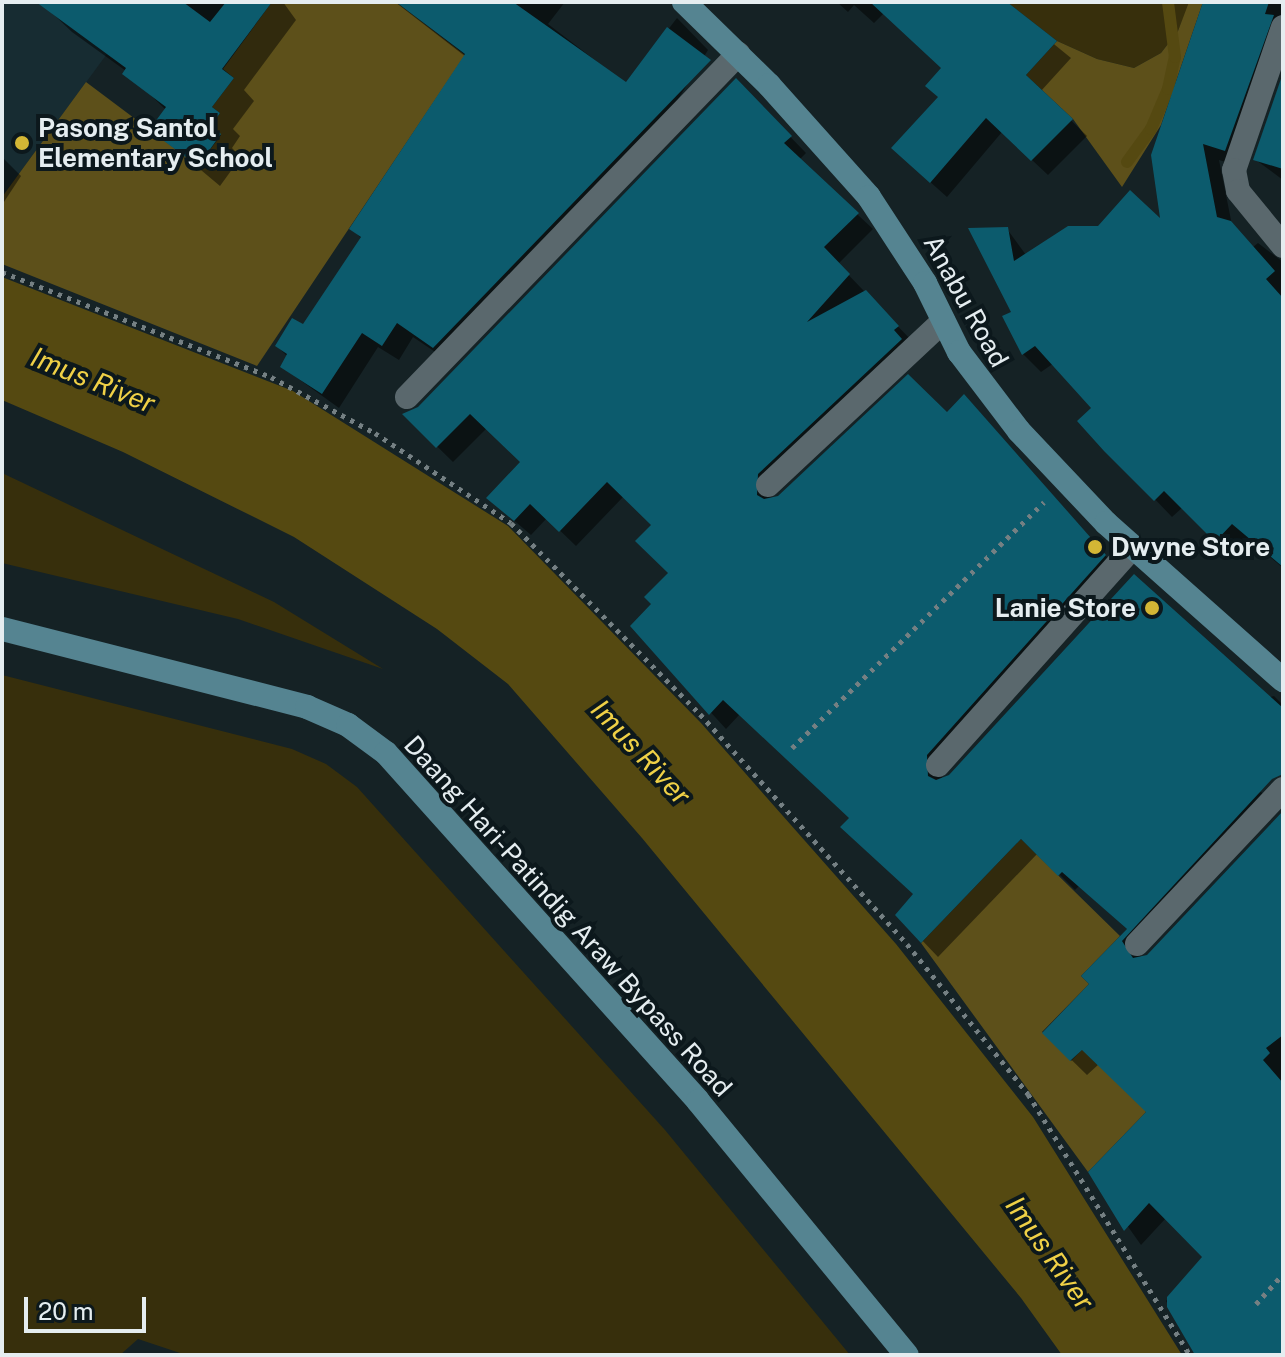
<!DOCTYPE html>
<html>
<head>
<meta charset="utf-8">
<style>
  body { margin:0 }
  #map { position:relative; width:1285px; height:1357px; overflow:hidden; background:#152225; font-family:"Public Sans",sans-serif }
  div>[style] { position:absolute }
  .built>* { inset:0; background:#172c32 }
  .green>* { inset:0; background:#372f0c }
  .forest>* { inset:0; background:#5d501a }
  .water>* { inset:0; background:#554911 }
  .shadow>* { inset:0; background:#0007 }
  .stream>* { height:12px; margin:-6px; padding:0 6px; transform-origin:6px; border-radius:6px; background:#554911 }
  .building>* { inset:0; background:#0c5b6d }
  .path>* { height:5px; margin-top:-2.5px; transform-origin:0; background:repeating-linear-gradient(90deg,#758083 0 4px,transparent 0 10px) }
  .street>* { height:24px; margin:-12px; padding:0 12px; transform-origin:12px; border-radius:12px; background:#5a686d }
  .secondary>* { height:24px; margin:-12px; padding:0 12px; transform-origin:12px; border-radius:12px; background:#558491 }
  .dots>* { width:22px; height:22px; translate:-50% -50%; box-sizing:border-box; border:4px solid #0c181c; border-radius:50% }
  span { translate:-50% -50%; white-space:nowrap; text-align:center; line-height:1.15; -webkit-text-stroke:8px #0c181c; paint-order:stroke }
  .poi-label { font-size:26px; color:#e5edf0; font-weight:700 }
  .left { translate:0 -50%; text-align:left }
  .right { translate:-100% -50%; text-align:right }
  .street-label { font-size:26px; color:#e5edf0 }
  .water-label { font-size:28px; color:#efd046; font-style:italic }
  .frame { position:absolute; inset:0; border:4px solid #e5edf0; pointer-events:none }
  .scale { position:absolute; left:24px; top:1297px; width:122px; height:36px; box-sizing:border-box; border:4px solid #e5edf0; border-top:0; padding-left:10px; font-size:24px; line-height:28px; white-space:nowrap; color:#e5edf0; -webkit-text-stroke:6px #0c181c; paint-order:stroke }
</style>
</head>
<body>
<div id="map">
  <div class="built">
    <i style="clip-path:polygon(2px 2px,145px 2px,2px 197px)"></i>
  </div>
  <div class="green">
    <i style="clip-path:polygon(1007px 2px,1189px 2px,1189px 5px,1178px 31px,1161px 53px,1134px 68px,1097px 59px,1057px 41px)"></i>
    <i style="clip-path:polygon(2px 473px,274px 602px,383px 669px,238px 619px,2px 563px)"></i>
    <i style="clip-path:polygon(2px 675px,292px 749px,326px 764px,357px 787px,665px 1130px,850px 1355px,186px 1355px,138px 1339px,120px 1355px,2px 1355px)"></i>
  </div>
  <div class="forest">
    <i style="clip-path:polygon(272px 2px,396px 2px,465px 55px,257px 366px,2px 264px,2px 197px,86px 82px,198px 166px,221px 135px,211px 126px,220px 113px,212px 107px,234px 78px,223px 69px)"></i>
    <i style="clip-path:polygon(1189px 2px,1203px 2px,1161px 125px,1122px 187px,1073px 119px,1026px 75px,1057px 41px,1097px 59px,1134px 68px,1161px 53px,1178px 31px)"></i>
    <i style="clip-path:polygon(1021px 839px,1120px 936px,1081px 976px,1089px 984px,1042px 1032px,1071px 1061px,1107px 1024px,1146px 1112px,1088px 1172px,921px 943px)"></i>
  </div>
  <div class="water">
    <i style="clip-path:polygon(2px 277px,293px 391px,508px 526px,701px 723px,896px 944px,1033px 1117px,1182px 1355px,1062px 1355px,1021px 1298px,642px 838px,508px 684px,437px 629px,294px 537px,123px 452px,2px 400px)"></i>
  </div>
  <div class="shadow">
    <i style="clip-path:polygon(57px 2px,283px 2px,296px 20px,244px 90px,254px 101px,233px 129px,240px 136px,232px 148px,241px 157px,220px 186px,152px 129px,166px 110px,126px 71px,72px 32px,50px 11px)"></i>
    <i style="clip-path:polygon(395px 2px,565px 2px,548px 24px,626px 84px,677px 18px,708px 50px,665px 121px,450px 362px,413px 337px,399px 360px,378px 347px,339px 408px,282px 367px,288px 357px,277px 346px,303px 327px,362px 239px,352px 229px,466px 57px)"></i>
    <i style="clip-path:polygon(837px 2px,1002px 2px,1071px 58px,1041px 91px,1087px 136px,1048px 175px,1002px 132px,947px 197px,909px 163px,940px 98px,943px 68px,884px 13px,874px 23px,854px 5px,848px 12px)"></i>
    <i style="clip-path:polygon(1205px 2px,1283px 2px,1283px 48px,1242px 167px,1219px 160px,1232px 225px,1253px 247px,1258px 243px,1283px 262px,1283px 568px,1250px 540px,1234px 558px,1183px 507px,1172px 517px,1080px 421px,1094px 408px,1054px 363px,1041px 372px,1023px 354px,1004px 317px,1014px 312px,1007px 229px,1026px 255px,1162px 223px)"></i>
    <i style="clip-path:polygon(1283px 79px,1283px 180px,1256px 160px)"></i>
    <i style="clip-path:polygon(736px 81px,806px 153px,799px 160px,873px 229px,838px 264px,913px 342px,773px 490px,772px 500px,947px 415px,979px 412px,1120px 572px,942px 771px,942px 780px,1274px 696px,1283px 705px,1283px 766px,1249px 796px,1261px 792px,1276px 806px,1141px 950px,1141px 959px,1149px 956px,1283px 814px,1283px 1355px,1198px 1355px,1166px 1301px,1205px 1257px,1166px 1218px,1141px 1245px,1090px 1173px,1149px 1112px,1099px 1064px,1087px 1075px,1044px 1033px,1091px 984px,1128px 930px,1079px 886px,1075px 890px,1038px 853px,938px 957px,898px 915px,915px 894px,851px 818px,740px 714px,726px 729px,632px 626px,653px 604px,670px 573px,653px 525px,624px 496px,576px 546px,547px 518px,531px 535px,488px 498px,523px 462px,487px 428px,453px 462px,405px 415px,419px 409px)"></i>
    <i style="clip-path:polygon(2px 157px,21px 176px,2px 205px)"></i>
  </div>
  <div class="stream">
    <i style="left:1127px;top:162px;width:41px;rotate:-54deg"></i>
    <i style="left:1151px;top:129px;width:43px;rotate:-67deg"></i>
    <i style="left:1168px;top:89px;width:33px;rotate:-78deg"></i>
    <i style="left:1175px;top:57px;width:55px;rotate:-97.3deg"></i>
  </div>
  <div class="building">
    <i style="clip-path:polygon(36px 2px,183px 2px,210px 22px,226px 2px,272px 2px,222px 69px,234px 78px,212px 107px,220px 113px,211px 126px,221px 134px,198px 166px,149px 130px,166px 107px,122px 74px,126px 68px)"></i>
    <i style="clip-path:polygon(396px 2px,513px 2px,626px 82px,667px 27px,711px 60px,433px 348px,397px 323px,382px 346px,362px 333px,322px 394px,280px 367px,287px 354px,275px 346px,292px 318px,303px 324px,361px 237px,349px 229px,465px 54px)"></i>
    <i style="clip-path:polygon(870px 2px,1007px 2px,1057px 41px,1026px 75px,1073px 119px,1031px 161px,986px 118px,930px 183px,891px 148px,938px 97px,925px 86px,941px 68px)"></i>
    <i style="clip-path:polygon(1203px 2px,1269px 2px,1265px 14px,1274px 15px,1225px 151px,1203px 144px,1217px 217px,1231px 221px,1275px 271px,1266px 279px,1283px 298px,1283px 567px,1232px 524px,1215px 542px,1164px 491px,1154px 501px,1104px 451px,1077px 421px,1091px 408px,1035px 346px,1022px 355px,1002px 316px,1011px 312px,968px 228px,1008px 227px,1014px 261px,1068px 226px,1098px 226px,1130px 190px,1160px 218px,1151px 155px)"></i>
    <i style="clip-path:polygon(1283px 73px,1283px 169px,1253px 160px)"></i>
    <i style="clip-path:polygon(736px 78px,792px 136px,784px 143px,859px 213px,824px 247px,850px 274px,807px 322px,866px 290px,899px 326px,894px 330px,902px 339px,758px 474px,757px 495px,764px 499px,778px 496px,908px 374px,947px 412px,964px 394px,1106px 555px,927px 755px,928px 776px,936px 780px,949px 775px,1134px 574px,1283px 708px,1283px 774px,1272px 779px,1122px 941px,1133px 958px,1147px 955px,1283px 811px,1283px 1035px,1266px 1048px,1270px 1053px,1263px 1060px,1283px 1083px,1283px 1355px,1195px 1355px,1167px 1307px,1167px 1297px,1202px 1257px,1149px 1203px,1124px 1231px,1088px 1172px,1146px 1112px,1082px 1050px,1070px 1061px,1042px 1033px,1089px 984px,1081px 976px,1127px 929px,1062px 872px,1058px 876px,1021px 839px,921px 943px,895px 915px,913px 894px,840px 827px,849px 818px,723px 700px,709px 715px,630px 626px,651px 604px,644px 597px,668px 573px,635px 541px,651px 525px,607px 482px,559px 532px,530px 504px,514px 521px,486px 498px,520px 462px,470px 414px,436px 448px,402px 414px,418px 407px)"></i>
  </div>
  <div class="path">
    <i style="left:2px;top:272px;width:289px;rotate:21.3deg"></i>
    <i style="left:271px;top:377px;width:118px;rotate:28.3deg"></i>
    <i style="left:375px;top:433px;width:163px;rotate:33.5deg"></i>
    <i style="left:511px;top:523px;width:269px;rotate:45.3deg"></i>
    <i style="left:700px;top:714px;width:309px;rotate:48deg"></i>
    <i style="left:907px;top:944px;width:193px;rotate:51.1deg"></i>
    <i style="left:1028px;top:1094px;width:307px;rotate:58.2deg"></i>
    <i style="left:792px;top:748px;width:352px;rotate:-44.3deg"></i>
    <i style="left:1256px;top:1304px;width:40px;rotate:-48deg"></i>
  </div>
  <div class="street">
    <i style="left:1283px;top:27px;width:151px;rotate:108.9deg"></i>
    <i style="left:1234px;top:170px;width:21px;rotate:79deg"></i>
    <i style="left:1238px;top:191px;width:71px;rotate:50.7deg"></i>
    <i style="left:407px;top:397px;width:477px;rotate:-46deg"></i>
    <i style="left:768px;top:485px;width:240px;rotate:-43.1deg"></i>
    <i style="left:938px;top:765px;width:291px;rotate:-48.2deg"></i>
    <i style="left:1137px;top:944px;width:213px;rotate:-46.7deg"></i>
  </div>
  <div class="secondary">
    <i style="left:684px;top:2px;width:119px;rotate:44.3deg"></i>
    <i style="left:769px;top:85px;width:150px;rotate:48.2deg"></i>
    <i style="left:869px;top:197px;width:103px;rotate:56.9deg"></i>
    <i style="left:925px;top:283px;width:77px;rotate:63.8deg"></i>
    <i style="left:959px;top:352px;width:99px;rotate:52.8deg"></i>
    <i style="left:1019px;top:431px;width:127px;rotate:46.6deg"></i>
    <i style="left:1106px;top:523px;width:237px;rotate:41.6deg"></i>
    <i style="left:2px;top:629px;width:315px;rotate:14.3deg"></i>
    <i style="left:307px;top:707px;width:45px;rotate:23.7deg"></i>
    <i style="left:348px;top:725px;width:47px;rotate:36.4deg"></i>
    <i style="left:386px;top:753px;width:467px;rotate:48.1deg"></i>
    <i style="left:698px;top:1101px;width:329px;rotate:50.6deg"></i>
  </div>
  <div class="dots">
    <i style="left:22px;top:143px;background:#d3b635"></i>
    <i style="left:1095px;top:547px;background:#d3b635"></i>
    <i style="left:1152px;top:608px;background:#d3b635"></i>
  </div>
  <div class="poi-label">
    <span class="left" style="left:38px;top:143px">Pasong Santol<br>Elementary School</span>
    <span class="left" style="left:1111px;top:547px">Dwyne Store</span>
    <span class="right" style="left:1136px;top:608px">Lanie Store</span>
  </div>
  <div class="street-label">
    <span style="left:966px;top:301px;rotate:61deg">Anabu Road</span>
    <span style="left:568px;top:916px;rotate:48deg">Daang Hari-Patindig Araw Bypass Road</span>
  </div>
  <div class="water-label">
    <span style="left:93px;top:380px;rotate:22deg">Imus River</span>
    <span style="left:641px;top:752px;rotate:47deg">Imus River</span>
    <span style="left:1050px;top:1253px;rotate:55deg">Imus River</span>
  </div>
  <div class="frame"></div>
  <div class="scale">20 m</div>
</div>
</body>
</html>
